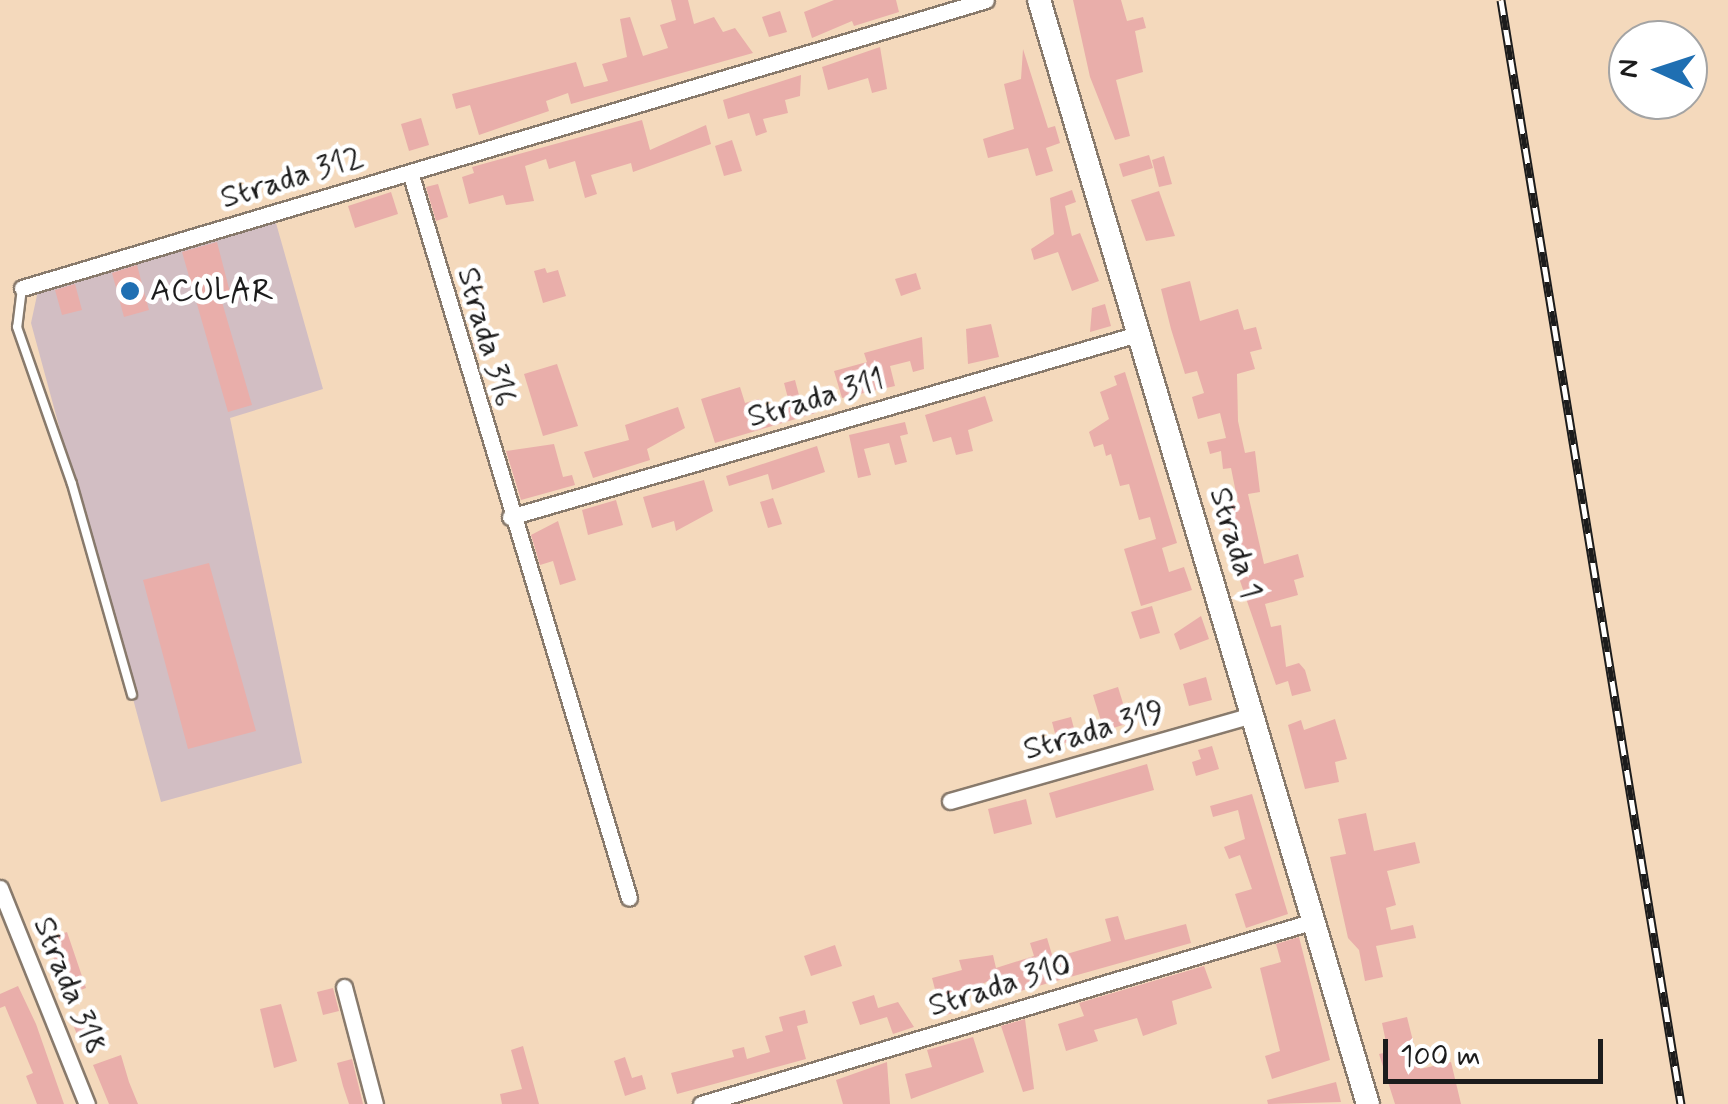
<!DOCTYPE html>
<html>
<head>
<meta charset="utf-8">
<style>
  body { margin:0 }
  #map { position:relative; width:1728px; height:1104px; overflow:hidden; background:#f4d9bc; font-family:Mynerve,sans-serif }
  div>[style] { position:absolute }
  .industrial>* { inset:0; background:#d2bec3 }
  .building>* { inset:0; background:#e9aeaa }
  .roads { filter:drop-shadow(2px 0 #887a6c) drop-shadow(-2px 0 #887a6c) drop-shadow(0 2px #887a6c) drop-shadow(0 -2px #887a6c) }
  .service>* { height:8px; margin:-4px; padding:0 4px; transform-origin:4px; border-radius:4px; background:#fff }
  .minor>* { height:15px; margin:-7.5px; padding:0 7.5px; transform-origin:7.5px; border-radius:7.5px; background:#fff }
  .primary>* { height:22px; margin:-11px; padding:0 11px; transform-origin:11px; border-radius:11px; background:#fff }
  .rail>* { height:9px; margin-top:-4.5px; transform-origin:0; background:repeating-linear-gradient(90deg,#fff 0 15px,#1c1c1c 0 30px); box-sizing:border-box; border-block:2px solid #1c1c1c }
  .dots>* { width:28px; height:28px; translate:-50% -50%; box-sizing:border-box; border:5px solid #fff; border-radius:50% }
  span { translate:-50% -50%; white-space:nowrap; text-align:center; line-height:1.15; -webkit-text-stroke:9px #fff; paint-order:stroke }
  .street-label { font-size:32px; color:#1c1c1c }
  .poi-label { font-size:32px; color:#1c1c1c }
  .left { translate:0 -50%; text-align:left }
  .north { position:absolute; left:1608px; top:20px; width:100px; height:100px; box-sizing:border-box; background:#fff; border:2px solid #a4a4a4; border-radius:50%; rotate:273deg; font-size:28px; font-weight:700; line-height:40px; text-align:center; color:#1c1c1c }
  .north::after { content:''; display:block; margin:auto; width:35px; height:45px; background:#1f6fb2; clip-path:polygon(50% 0,100% 100%,50% 72%,0 100%) }
  .scale { position:absolute; left:1383px; top:1039px; width:220px; height:45px; box-sizing:border-box; border:5px solid #1c1c1c; border-top:0; padding-left:12px; font-size:30px; line-height:35px; white-space:nowrap; color:#1c1c1c; -webkit-text-stroke:8px #fff; paint-order:stroke }
</style>
</head>
<body>
<div id="map">
  <div class="industrial">
    <i style="clip-path:polygon(274px 216px,323px 389px,230px 418px,302px 763px,161px 802px,31px 323px,39px 286px)"></i>
  </div>
  <div class="building">
    <i style="clip-path:polygon(671px 0,688px 0,694px 24px,714px 17px,723px 32px,735px 28px,753px 53px,571px 104px,568px 93px,546px 101px,549px 111px,479px 135px,470px 105px,456px 109px,452px 94px,576px 62px,584px 87px,608px 81px,602px 64px,627px 57px,620px 19px,630px 17px,643px 56px,668px 48px,660px 25px,676px 20px)"></i>
    <i style="clip-path:polygon(834px 0,896px 0,899px 12px,854px 26px,852px 21px,812px 38px,804px 12px)"></i>
    <i style="clip-path:polygon(1073px 0,1121px 0,1127px 21px,1143px 17px,1146px 28px,1135px 31px,1143px 72px,1116px 80px,1130px 136px,1115px 140px,1090px 77px)"></i>
    <i style="clip-path:polygon(780px 11px,787px 32px,769px 37px,762px 17px)"></i>
    <i style="clip-path:polygon(880px 47px,887px 89px,872px 93px,868px 78px,828px 90px,822px 67px)"></i>
    <i style="clip-path:polygon(1023px 49px,1048px 128px,1055px 126px,1060px 143px,1046px 148px,1053px 171px,1036px 176px,1028px 148px,988px 158px,983px 139px,1014px 129px,1004px 84px,1021px 79px)"></i>
    <i style="clip-path:polygon(801px 75px,800px 96px,785px 100px,788px 113px,763px 119px,767px 132px,756px 136px,749px 113px,728px 119px,723px 100px)"></i>
    <i style="clip-path:polygon(421px 118px,429px 145px,409px 151px,401px 124px)"></i>
    <i style="clip-path:polygon(642px 120px,650px 150px,706px 125px,711px 144px,633px 172px,631px 163px,591px 175px,597px 194px,585px 198px,575px 161px,549px 169px,546px 159px,525px 166px,534px 201px,506px 205px,503px 195px,469px 204px,462px 177px,474px 173px,472px 167px)"></i>
    <i style="clip-path:polygon(732px 140px,742px 171px,724px 176px,715px 146px)"></i>
    <i style="clip-path:polygon(1149px 155px,1153px 168px,1123px 177px,1119px 164px)"></i>
    <i style="clip-path:polygon(1164px 156px,1172px 184px,1159px 187px,1152px 160px)"></i>
    <i style="clip-path:polygon(438px 184px,448px 217px,436px 221px,426px 187px)"></i>
    <i style="clip-path:polygon(1072px 190px,1076px 202px,1065px 206px,1072px 236px,1080px 233px,1099px 281px,1072px 291px,1058px 252px,1034px 260px,1031px 249px,1054px 234px,1050px 198px)"></i>
    <i style="clip-path:polygon(1159px 191px,1175px 236px,1146px 241px,1131px 200px)"></i>
    <i style="clip-path:polygon(391px 192px,398px 214px,355px 228px,348px 206px)"></i>
    <i style="clip-path:polygon(217px 242px,232px 300px,222px 302px,252px 405px,228px 412px,182px 252px)"></i>
    <i style="clip-path:polygon(137px 265px,149px 310px,124px 317px,112px 273px)"></i>
    <i style="clip-path:polygon(545px 268px,547px 273px,558px 270px,566px 296px,543px 303px,534px 271px)"></i>
    <i style="clip-path:polygon(916px 273px,921px 289px,901px 296px,895px 279px)"></i>
    <i style="clip-path:polygon(1190px 281px,1200px 321px,1238px 309px,1244px 330px,1256px 327px,1262px 349px,1250px 352px,1255px 369px,1237px 374px,1238px 421px,1245px 453px,1255px 451px,1260px 492px,1248px 494px,1264px 564px,1298px 554px,1304px 577px,1294px 580px,1298px 595px,1265px 604px,1271px 627px,1281px 625px,1286px 667px,1299px 663px,1305px 670px,1311px 691px,1292px 696px,1288px 681px,1276px 685px,1239px 578px,1224px 507px,1238px 503px,1231px 468px,1223px 469px,1221px 451px,1210px 454px,1207px 442px,1226px 438px,1220px 413px,1198px 419px,1192px 397px,1204px 393px,1197px 371px,1185px 374px,1171px 329px,1161px 289px)"></i>
    <i style="clip-path:polygon(75px 284px,82px 310px,62px 315px,55px 290px)"></i>
    <i style="clip-path:polygon(1105px 304px,1111px 326px,1090px 332px,1092px 308px)"></i>
    <i style="clip-path:polygon(991px 324px,999px 357px,968px 364px,966px 329px)"></i>
    <i style="clip-path:polygon(491px 334px,498px 352px,476px 353px,473px 340px)"></i>
    <i style="clip-path:polygon(922px 337px,924px 369px,913px 372px,910px 361px,890px 366px,895px 386px,842px 398px,834px 371px,867px 362px,864px 353px)"></i>
    <i style="clip-path:polygon(557px 364px,578px 426px,543px 436px,524px 374px)"></i>
    <i style="clip-path:polygon(1125px 372px,1177px 543px,1162px 548px,1169px 572px,1184px 567px,1192px 590px,1141px 606px,1124px 549px,1156px 539px,1150px 517px,1139px 520px,1129px 484px,1120px 486px,1111px 454px,1106px 456px,1103px 444px,1094px 447px,1089px 432px,1109px 419px,1100px 392px,1117px 385px,1114px 376px)"></i>
    <i style="clip-path:polygon(795px 380px,800px 399px,812px 396px,816px 413px,715px 443px,701px 399px,740px 387px,745px 403px,759px 399px,764px 414px,790px 406px,784px 383px)"></i>
    <i style="clip-path:polygon(985px 396px,993px 421px,968px 430px,973px 451px,956px 455px,951px 437px,933px 442px,925px 415px)"></i>
    <i style="clip-path:polygon(678px 407px,685px 428px,647px 449px,650px 460px,593px 478px,584px 452px,629px 440px,625px 425px)"></i>
    <i style="clip-path:polygon(905px 422px,908px 434px,900px 436px,907px 462px,895px 465px,889px 443px,864px 449px,871px 475px,858px 478px,849px 435px)"></i>
    <i style="clip-path:polygon(554px 444px,563px 477px,572px 475px,575px 485px,521px 500px,506px 451px)"></i>
    <i style="clip-path:polygon(817px 446px,825px 472px,772px 490px,768px 474px,729px 486px,726px 476px)"></i>
    <i style="clip-path:polygon(704px 480px,713px 511px,676px 531px,674px 521px,652px 528px,643px 497px)"></i>
    <i style="clip-path:polygon(773px 498px,782px 524px,768px 528px,760px 502px)"></i>
    <i style="clip-path:polygon(616px 500px,623px 525px,588px 535px,582px 510px)"></i>
    <i style="clip-path:polygon(558px 521px,576px 580px,560px 585px,553px 561px,540px 565px,531px 535px)"></i>
    <i style="clip-path:polygon(209px 563px,256px 731px,188px 749px,143px 580px)"></i>
    <i style="clip-path:polygon(1152px 606px,1160px 633px,1140px 639px,1131px 612px)"></i>
    <i style="clip-path:polygon(1201px 616px,1209px 639px,1180px 650px,1174px 634px)"></i>
    <i style="clip-path:polygon(1206px 677px,1212px 700px,1189px 706px,1183px 684px)"></i>
    <i style="clip-path:polygon(1118px 687px,1129px 723px,1104px 731px,1093px 695px)"></i>
    <i style="clip-path:polygon(1071px 717px,1077px 740px,1058px 745px,1052px 722px)"></i>
    <i style="clip-path:polygon(1335px 719px,1347px 759px,1335px 762px,1339px 782px,1305px 789px,1288px 725px,1301px 720px,1304px 730px)"></i>
    <i style="clip-path:polygon(1212px 746px,1219px 769px,1196px 776px,1192px 762px,1201px 759px,1198px 750px)"></i>
    <i style="clip-path:polygon(1147px 764px,1154px 790px,1056px 818px,1049px 793px)"></i>
    <i style="clip-path:polygon(1252px 794px,1288px 914px,1246px 928px,1235px 894px,1252px 889px,1240px 855px,1229px 859px,1224px 847px,1245px 839px,1238px 810px,1213px 817px,1210px 806px)"></i>
    <i style="clip-path:polygon(1026px 799px,1032px 824px,994px 834px,988px 809px)"></i>
    <i style="clip-path:polygon(1366px 813px,1374px 851px,1415px 842px,1420px 863px,1387px 871px,1396px 905px,1386px 908px,1391px 930px,1413px 925px,1416px 938px,1376px 946px,1383px 977px,1365px 981px,1359px 950px,1348px 938px,1330px 857px,1346px 854px,1338px 819px)"></i>
    <i style="clip-path:polygon(1118px 916px,1125px 940px,1186px 924px,1191px 943px,996px 998px,991px 980px,959px 994px,963px 1010px,942px 1016px,932px 978px,962px 970px,959px 960px,993px 955px,996px 968px,1034px 956px,1030px 943px,1047px 938px,1053px 958px,1111px 941px,1105px 919px)"></i>
    <i style="clip-path:polygon(67px 932px,86px 988px,61px 997px,53px 954px,46px 957px,40px 941px)"></i>
    <i style="clip-path:polygon(1299px 937px,1330px 1060px,1272px 1079px,1265px 1056px,1280px 1051px,1260px 968px,1281px 962px,1276px 944px)"></i>
    <i style="clip-path:polygon(835px 945px,842px 966px,811px 976px,804px 956px)"></i>
    <i style="clip-path:polygon(1204px 966px,1212px 988px,1172px 1001px,1177px 1024px,1143px 1036px,1137px 1018px,1094px 1030px,1098px 1041px,1066px 1051px,1058px 1024px,1084px 1016px,1079px 1003px)"></i>
    <i style="clip-path:polygon(18px 986px,36px 1024px,64px 1104px,37px 1104px,26px 1076px,33px 1073px,5px 1006px,0 1008px,0 994px)"></i>
    <i style="clip-path:polygon(333px 988px,339px 1011px,323px 1015px,317px 992px)"></i>
    <i style="clip-path:polygon(874px 995px,878px 1008px,898px 1002px,914px 1027px,893px 1034px,887px 1017px,860px 1025px,852px 1002px)"></i>
    <i style="clip-path:polygon(281px 1004px,297px 1061px,274px 1068px,260px 1009px)"></i>
    <i style="clip-path:polygon(805px 1010px,808px 1023px,797px 1026px,806px 1059px,677px 1094px,671px 1073px,734px 1057px,732px 1050px,744px 1047px,747px 1059px,770px 1052px,765px 1036px,783px 1031px,779px 1017px)"></i>
    <i style="clip-path:polygon(92px 1015px,99px 1034px,80px 1042px,72px 1022px)"></i>
    <i style="clip-path:polygon(1407px 1017px,1420px 1069px,1451px 1062px,1461px 1104px,1395px 1104px,1379px 1054px,1388px 1052px,1382px 1023px)"></i>
    <i style="clip-path:polygon(1025px 1019px,1034px 1089px,1023px 1092px,1001px 1026px)"></i>
    <i style="clip-path:polygon(973px 1037px,984px 1072px,911px 1099px,905px 1074px,932px 1067px,927px 1050px)"></i>
    <i style="clip-path:polygon(523px 1046px,539px 1104px,502px 1104px,500px 1094px,522px 1089px,511px 1050px)"></i>
    <i style="clip-path:polygon(121px 1055px,129px 1082px,138px 1104px,109px 1104px,93px 1065px)"></i>
    <i style="clip-path:polygon(625px 1057px,632px 1078px,642px 1075px,646px 1089px,625px 1096px,614px 1061px)"></i>
    <i style="clip-path:polygon(352px 1059px,363px 1104px,349px 1104px,343px 1086px,337px 1063px)"></i>
    <i style="clip-path:polygon(887px 1062px,890px 1104px,843px 1104px,836px 1080px)"></i>
    <i style="clip-path:polygon(1336px 1082px,1341px 1102px,1268px 1104px,1267px 1100px)"></i>
  </div>
  <div class="roads">
    <div class="service">
      <i style="left:22px;top:288px;width:39px;rotate:97deg"></i>
      <i style="left:17px;top:327px;width:166px;rotate:70.7deg"></i>
      <i style="left:72px;top:484px;width:219px;rotate:74.1deg"></i>
    </div>
    <div class="minor">
      <i style="left:410px;top:172px;width:758px;rotate:73.21deg"></i>
      <i style="left:22px;top:288px;width:1006px;rotate:-16.63deg"></i>
      <i style="left:510px;top:517px;width:654px;rotate:-16.25deg"></i>
      <i style="left:950px;top:801px;width:314px;rotate:-15.9deg"></i>
      <i style="left:0;top:888px;width:233px;rotate:68.1deg"></i>
      <i style="left:344px;top:987px;width:121px;rotate:75.2deg"></i>
      <i style="left:701px;top:1104px;width:640px;rotate:-16.62deg"></i>
    </div>
    <div class="primary">
      <i style="left:1039px;top:0;width:1152px;rotate:73.41deg"></i>
    </div>
  </div>
  <div class="rail">
    <i style="left:1501px;top:0;width:1119px;rotate:80.74deg"></i>
  </div>
  <div class="dots">
    <i style="left:130px;top:291px;background:#1f6fb2"></i>
  </div>
  <div class="street-label">
    <span style="left:292px;top:178px;rotate:-17deg">Strada 312</span>
    <span style="left:486px;top:337px;rotate:74deg">Strada 316</span>
    <span style="left:816px;top:399px;rotate:-16deg">Strada 311</span>
    <span style="left:1235px;top:543px;rotate:73deg">Strada 1</span>
    <span style="left:1094px;top:731px;rotate:-16deg">Strada 319</span>
    <span style="left:69px;top:986px;rotate:68deg">Strada 318</span>
    <span style="left:1000px;top:986px;rotate:-17deg">Strada 310</span>
  </div>
  <div class="poi-label">
    <span class="left" style="left:150px;top:291px">ACULAR</span>
  </div>
  <div class="north">N</div>
  <div class="scale">100 m</div>
</div>
</body>
</html>
